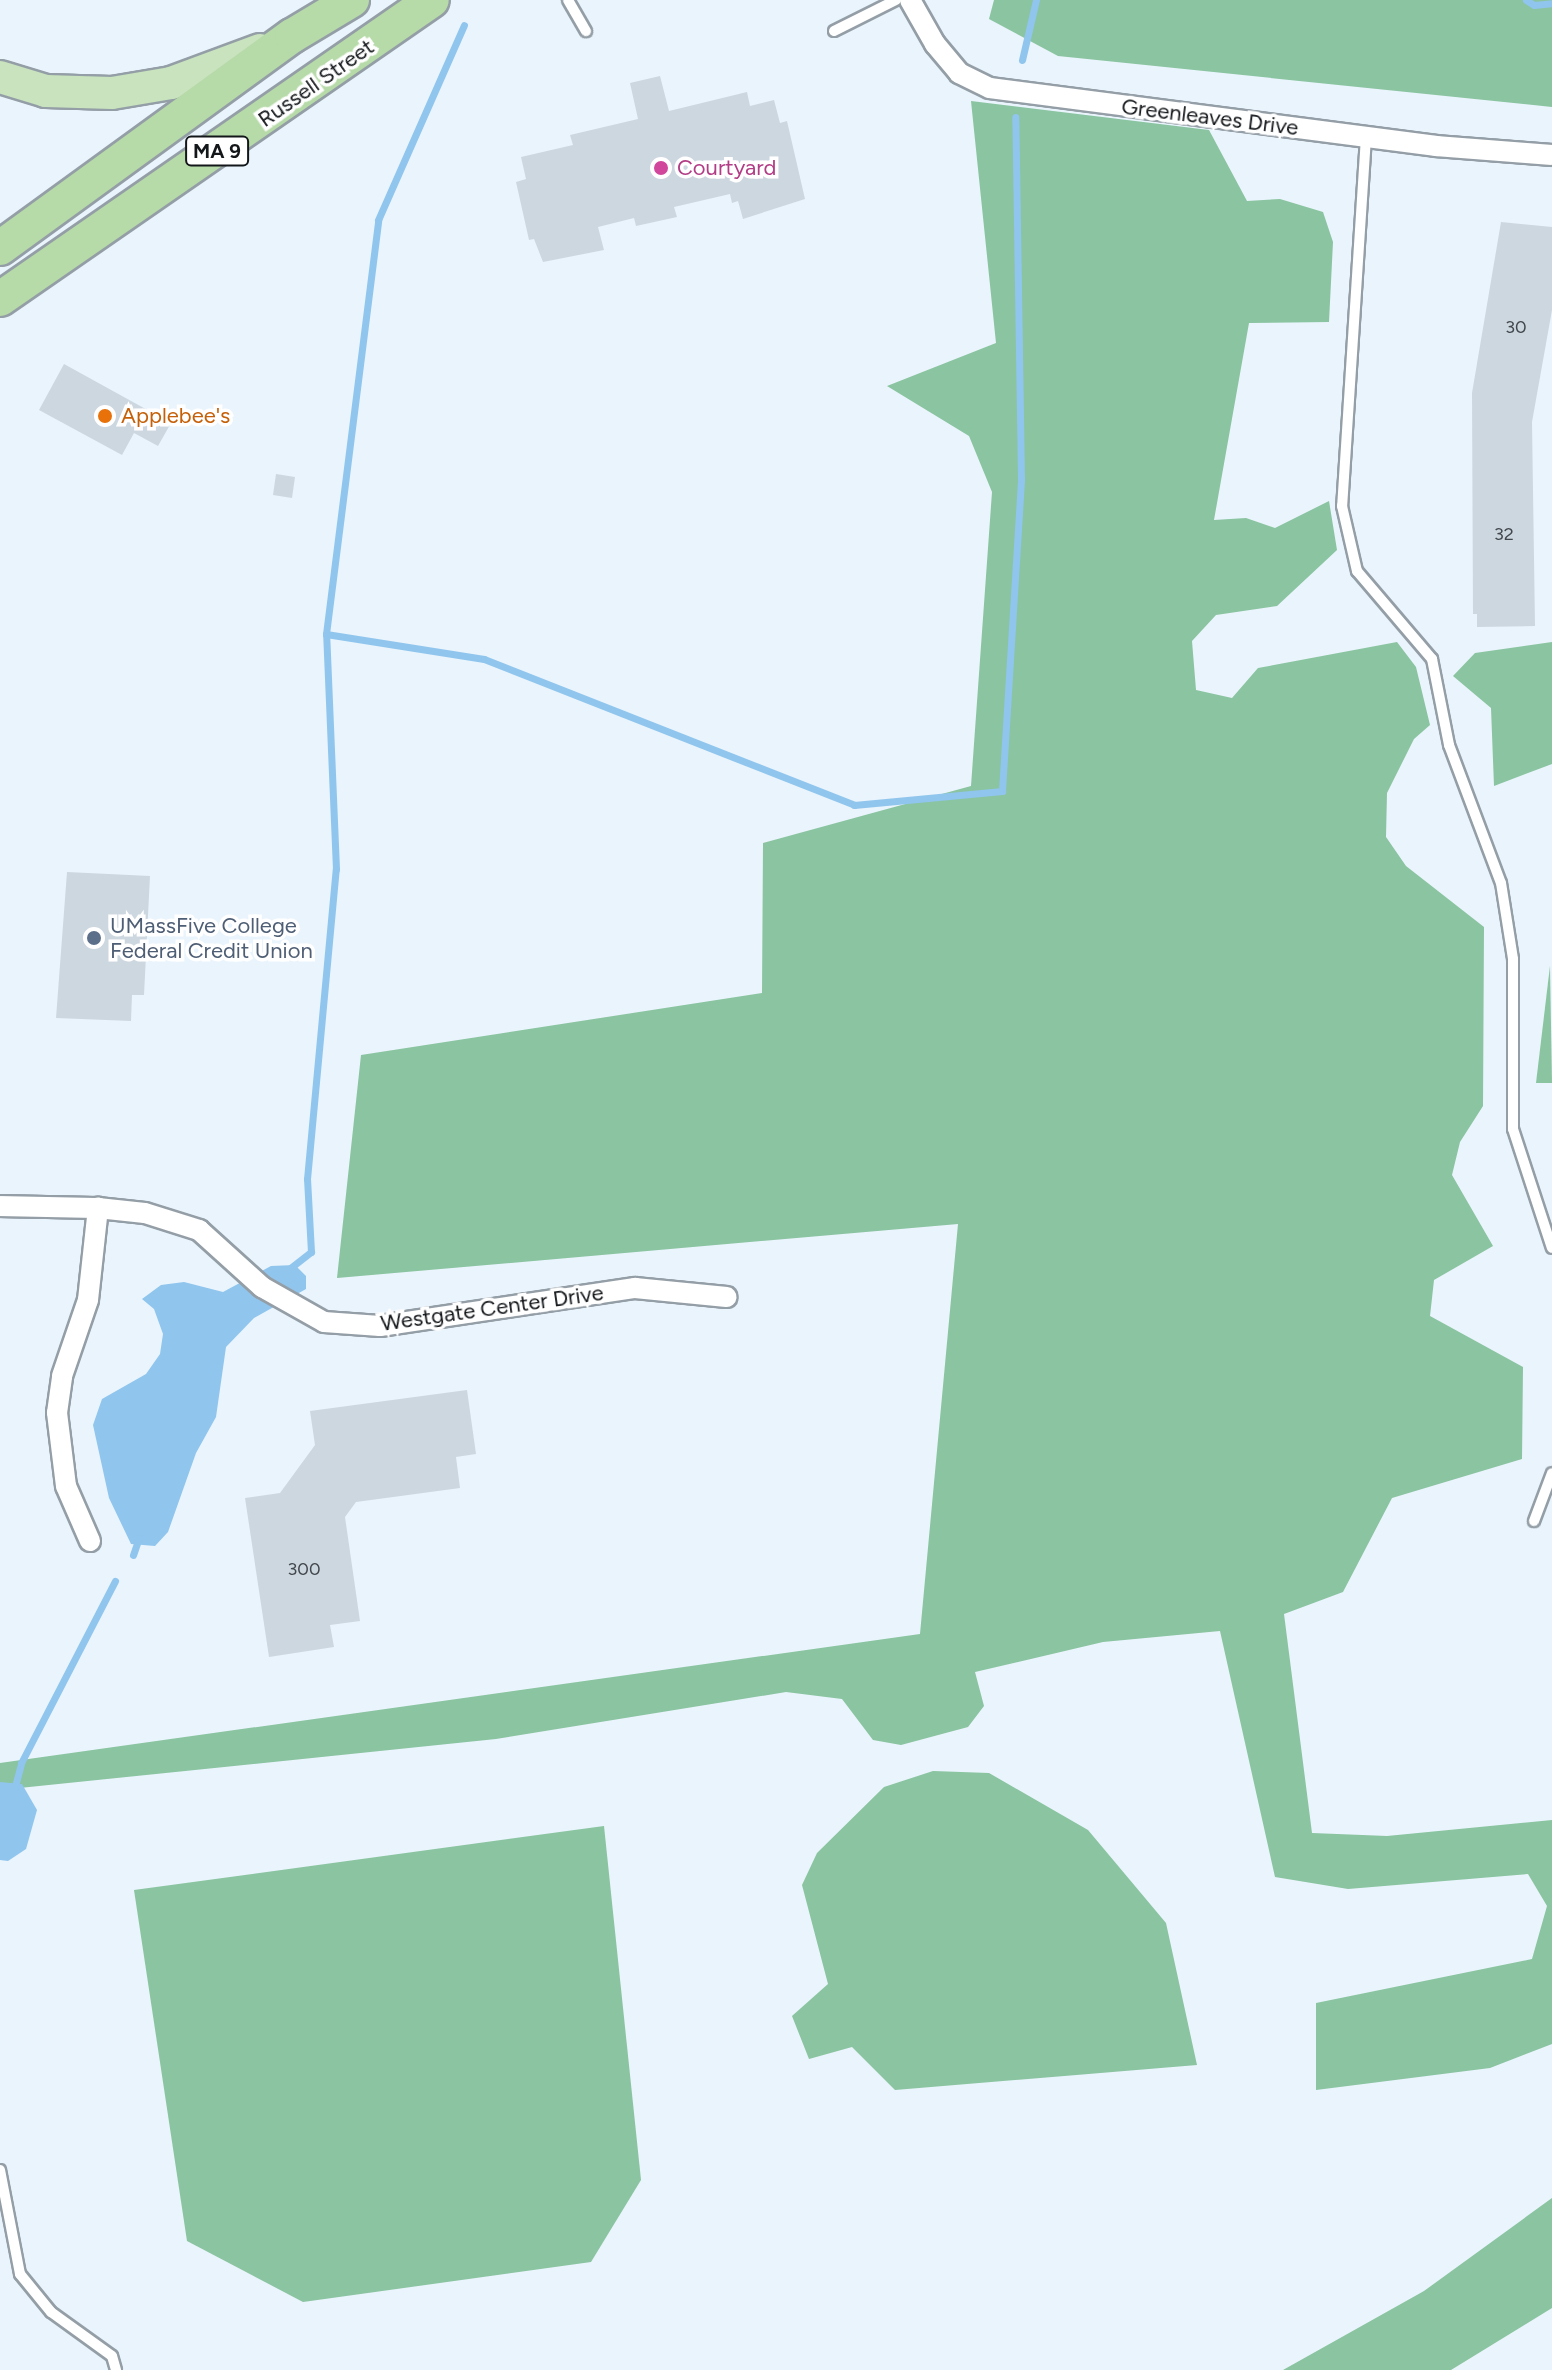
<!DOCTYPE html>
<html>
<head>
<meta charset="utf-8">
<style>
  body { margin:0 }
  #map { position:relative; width:1552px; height:2370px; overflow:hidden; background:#e9f4fc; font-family:Figtree,sans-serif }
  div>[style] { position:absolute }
  .forest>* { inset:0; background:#8ac4a0 }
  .water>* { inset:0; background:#90c5ed }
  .stream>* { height:7px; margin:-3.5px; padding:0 3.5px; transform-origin:3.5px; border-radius:3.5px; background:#90c5ed }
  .building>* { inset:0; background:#cdd7e0 }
  .roads { filter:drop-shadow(2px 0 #949ea6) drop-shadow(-2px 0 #949ea6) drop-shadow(0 2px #949ea6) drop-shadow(0 -2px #949ea6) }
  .service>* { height:10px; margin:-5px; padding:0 5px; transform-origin:5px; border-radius:5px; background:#fff }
  .minor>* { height:20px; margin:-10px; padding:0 10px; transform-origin:10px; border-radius:10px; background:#fff }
  .primary>* { height:32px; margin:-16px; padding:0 16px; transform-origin:16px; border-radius:16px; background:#c8e3be }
  .trunk>* { height:34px; margin:-17px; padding:0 17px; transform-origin:17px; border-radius:17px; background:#b6daa8 }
  .dots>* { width:22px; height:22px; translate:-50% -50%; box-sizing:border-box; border:4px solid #fff; border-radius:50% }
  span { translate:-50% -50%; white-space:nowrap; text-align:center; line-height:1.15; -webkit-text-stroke:7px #fff; paint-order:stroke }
  .number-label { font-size:18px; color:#42474c }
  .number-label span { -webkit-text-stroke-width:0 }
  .shield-label span { padding:2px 6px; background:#fff; border:2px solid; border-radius:6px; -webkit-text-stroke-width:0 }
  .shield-label { font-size:20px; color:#14171a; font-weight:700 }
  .street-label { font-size:22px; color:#14171a }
  .hotel-label { font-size:22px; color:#b23c85 }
  .left { translate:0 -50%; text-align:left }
  .food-label { font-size:22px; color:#c56008 }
  .service-label { font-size:22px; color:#4e5e75 }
</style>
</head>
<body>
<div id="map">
  <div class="forest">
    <i style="clip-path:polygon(994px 0,1552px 0,1552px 107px,1058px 56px,989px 19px)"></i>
    <i style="clip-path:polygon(971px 101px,1209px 130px,1247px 201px,1280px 199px,1323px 212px,1333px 242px,1329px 322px,1249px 323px,1214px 520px,1246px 518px,1275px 528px,1329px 501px,1337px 550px,1277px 606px,1216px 615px,1192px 641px,1196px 690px,1232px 698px,1258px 668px,1397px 642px,1416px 667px,1430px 725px,1414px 739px,1387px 793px,1386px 837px,1406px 866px,1484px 927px,1483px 1106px,1460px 1142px,1452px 1175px,1493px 1246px,1434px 1280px,1430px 1316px,1523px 1367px,1522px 1459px,1392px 1498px,1343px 1592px,1284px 1614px,1312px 1833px,1387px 1836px,1552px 1820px,1552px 2044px,1490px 2068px,1316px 2090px,1316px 2003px,1532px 1959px,1547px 1906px,1528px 1874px,1348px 1889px,1275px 1877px,1220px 1631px,1103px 1642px,975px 1672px,984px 1706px,968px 1727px,901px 1745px,873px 1740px,842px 1699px,786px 1692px,496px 1739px,0 1790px,0 1763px,920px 1634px,958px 1224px,337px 1278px,361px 1055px,762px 993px,763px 843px,971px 786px,992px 492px,969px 436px,887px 386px,996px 343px)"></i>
    <i style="clip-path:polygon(1552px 642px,1552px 764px,1494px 786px,1491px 708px,1453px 676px,1475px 653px)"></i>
    <i style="clip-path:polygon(1550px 966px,1552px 1083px,1536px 1083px)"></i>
    <i style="clip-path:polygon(933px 1771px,989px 1773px,1088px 1830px,1166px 1923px,1197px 2065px,895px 2090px,852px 2047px,809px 2059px,792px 2016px,828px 1984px,802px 1885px,817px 1853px,884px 1787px)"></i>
    <i style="clip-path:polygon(604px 1826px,641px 2180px,591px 2262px,303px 2302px,187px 2241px,134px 1890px)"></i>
    <i style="clip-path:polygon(1552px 2198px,1552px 2308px,1451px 2370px,1283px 2370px,1424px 2291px)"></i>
  </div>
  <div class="water">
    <i style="clip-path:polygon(295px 1265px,306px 1276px,306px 1289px,254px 1318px,226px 1347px,216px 1417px,196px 1453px,168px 1532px,155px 1546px,131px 1544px,109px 1498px,93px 1425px,102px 1399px,146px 1374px,160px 1354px,163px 1334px,154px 1309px,142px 1299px,161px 1285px,184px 1282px,223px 1292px,271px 1266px)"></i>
    <i style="clip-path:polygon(0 1782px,22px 1784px,37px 1810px,26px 1849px,8px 1861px,0 1860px)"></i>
  </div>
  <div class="stream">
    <i style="left:1526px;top:0;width:9px;rotate:32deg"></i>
    <i style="left:1534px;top:5px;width:18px;rotate:-6deg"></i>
    <i style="left:1022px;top:60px;width:62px;rotate:-76.9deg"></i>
    <i style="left:326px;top:634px;width:160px;rotate:9deg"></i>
    <i style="left:484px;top:659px;width:398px;rotate:21.5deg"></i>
    <i style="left:854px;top:805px;width:149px;rotate:-5.4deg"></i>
    <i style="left:1002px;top:791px;width:313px;rotate:-86.5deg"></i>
    <i style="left:1021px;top:479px;width:362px;rotate:-90.9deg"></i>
    <i style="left:289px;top:1269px;width:28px;rotate:-38deg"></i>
    <i style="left:311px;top:1252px;width:73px;rotate:-93.1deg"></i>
    <i style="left:307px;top:1179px;width:311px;rotate:-84.7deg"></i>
    <i style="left:336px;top:869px;width:235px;rotate:-92.4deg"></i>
    <i style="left:326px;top:634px;width:417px;rotate:-82.8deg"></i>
    <i style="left:378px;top:220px;width:213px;rotate:-66.2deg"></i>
    <i style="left:133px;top:1555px;width:18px;rotate:-71deg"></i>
    <i style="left:14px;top:1790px;width:28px;rotate:-75deg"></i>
    <i style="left:21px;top:1763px;width:205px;rotate:-62.7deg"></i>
  </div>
  <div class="building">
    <i style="clip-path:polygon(660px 76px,669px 111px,747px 92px,750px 106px,774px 100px,780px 123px,787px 121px,805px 199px,743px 219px,738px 201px,732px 203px,730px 194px,674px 207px,677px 217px,636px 226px,634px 218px,598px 227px,604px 250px,543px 262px,534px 239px,529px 240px,516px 182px,526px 179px,521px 157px,573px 145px,570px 135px,638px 119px,630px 83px)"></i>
    <i style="clip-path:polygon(1501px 222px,1552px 227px,1552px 310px,1532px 422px,1535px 626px,1477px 627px,1477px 614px,1473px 614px,1472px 393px)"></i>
    <i style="clip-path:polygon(64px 364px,171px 423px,158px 446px,134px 433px,122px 455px,39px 410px)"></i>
    <i style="clip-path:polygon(276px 474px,295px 477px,292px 498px,273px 495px)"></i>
    <i style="clip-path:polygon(67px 872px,150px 876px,144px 995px,132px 995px,131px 1021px,56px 1018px)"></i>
    <i style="clip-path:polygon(467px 1390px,476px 1454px,456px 1457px,460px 1488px,356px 1502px,345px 1517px,360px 1621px,330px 1625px,334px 1647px,269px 1657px,245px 1498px,280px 1493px,315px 1445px,310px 1411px)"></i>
  </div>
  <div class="roads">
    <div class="service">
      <i style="left:568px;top:0;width:36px;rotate:60deg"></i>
      <i style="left:834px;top:31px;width:69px;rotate:-26.6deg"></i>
      <i style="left:1366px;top:137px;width:370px;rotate:93.7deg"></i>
      <i style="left:1342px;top:506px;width:67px;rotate:77deg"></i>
      <i style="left:1357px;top:571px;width:116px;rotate:49.6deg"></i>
      <i style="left:1432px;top:659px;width:88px;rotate:78.8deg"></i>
      <i style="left:1449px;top:745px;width:147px;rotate:69.4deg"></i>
      <i style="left:1501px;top:883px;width:77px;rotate:81deg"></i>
      <i style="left:1513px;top:959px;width:170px;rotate:90deg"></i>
      <i style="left:1513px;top:1129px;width:125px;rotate:71.9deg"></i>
      <i style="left:1534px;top:1521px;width:51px;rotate:-69.4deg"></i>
      <i style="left:0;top:2170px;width:106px;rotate:79.1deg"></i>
      <i style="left:20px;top:2274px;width:49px;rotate:50.8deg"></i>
      <i style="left:51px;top:2312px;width:75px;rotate:35.8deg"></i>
      <i style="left:112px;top:2356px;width:15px;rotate:74deg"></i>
    </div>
    <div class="minor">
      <i style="left:910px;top:0;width:51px;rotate:60.4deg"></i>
      <i style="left:935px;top:44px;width:38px;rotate:50deg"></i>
      <i style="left:959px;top:73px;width:34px;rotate:26deg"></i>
      <i style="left:990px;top:88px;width:450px;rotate:7.4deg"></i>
      <i style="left:1436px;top:146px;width:116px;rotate:4.4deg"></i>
      <i style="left:0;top:1206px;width:98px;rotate:1.2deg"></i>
      <i style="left:90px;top:1541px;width:60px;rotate:-113.6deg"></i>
      <i style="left:66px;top:1486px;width:74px;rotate:-97deg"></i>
      <i style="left:57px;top:1413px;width:37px;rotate:-82deg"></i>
      <i style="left:62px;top:1376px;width:80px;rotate:-71.1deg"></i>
      <i style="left:88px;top:1300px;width:93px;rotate:-83.8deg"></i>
      <i style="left:98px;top:1208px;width:47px;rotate:6.1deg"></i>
      <i style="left:145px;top:1213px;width:57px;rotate:17.5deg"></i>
      <i style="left:199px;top:1230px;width:85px;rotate:42.1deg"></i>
      <i style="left:262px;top:1287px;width:71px;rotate:29.4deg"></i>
      <i style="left:324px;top:1322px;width:56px;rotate:4.1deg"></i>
      <i style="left:380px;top:1326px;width:258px;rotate:-8.5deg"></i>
      <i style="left:635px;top:1288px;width:92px;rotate:5.6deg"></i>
    </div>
    <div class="primary">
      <i style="left:0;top:77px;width:48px;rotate:16.9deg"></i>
      <i style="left:46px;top:91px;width:66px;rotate:1.7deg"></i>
      <i style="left:112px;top:93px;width:60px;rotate:-9.6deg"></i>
      <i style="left:171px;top:83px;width:95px;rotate:-20.3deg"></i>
    </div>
    <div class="trunk">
      <i style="left:0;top:248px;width:361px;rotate:-36deg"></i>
      <i style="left:292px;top:36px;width:70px;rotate:-31deg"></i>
      <i style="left:0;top:299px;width:525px;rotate:-34.69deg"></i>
    </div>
  </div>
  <div class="dots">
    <i style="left:661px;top:168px;background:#d1479c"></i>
    <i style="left:105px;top:416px;background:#e8710a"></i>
    <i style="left:94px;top:938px;background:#5c6f8a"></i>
  </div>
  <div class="number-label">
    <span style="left:1516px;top:327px">30</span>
    <span style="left:1504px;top:534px">32</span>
    <span style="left:304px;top:1569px">300</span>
  </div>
  <div class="shield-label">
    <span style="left:217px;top:151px">MA 9</span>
  </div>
  <div class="street-label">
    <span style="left:316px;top:83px;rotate:-35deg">Russell Street</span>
    <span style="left:1210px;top:117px;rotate:7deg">Greenleaves Drive</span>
    <span style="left:492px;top:1308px;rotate:-8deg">Westgate Center Drive</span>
  </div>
  <div class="hotel-label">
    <span class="left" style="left:677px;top:168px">Courtyard</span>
  </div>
  <div class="food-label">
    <span class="left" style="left:121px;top:416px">Applebee's</span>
  </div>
  <div class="service-label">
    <span class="left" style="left:110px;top:938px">UMassFive College<br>Federal Credit Union</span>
  </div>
</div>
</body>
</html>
